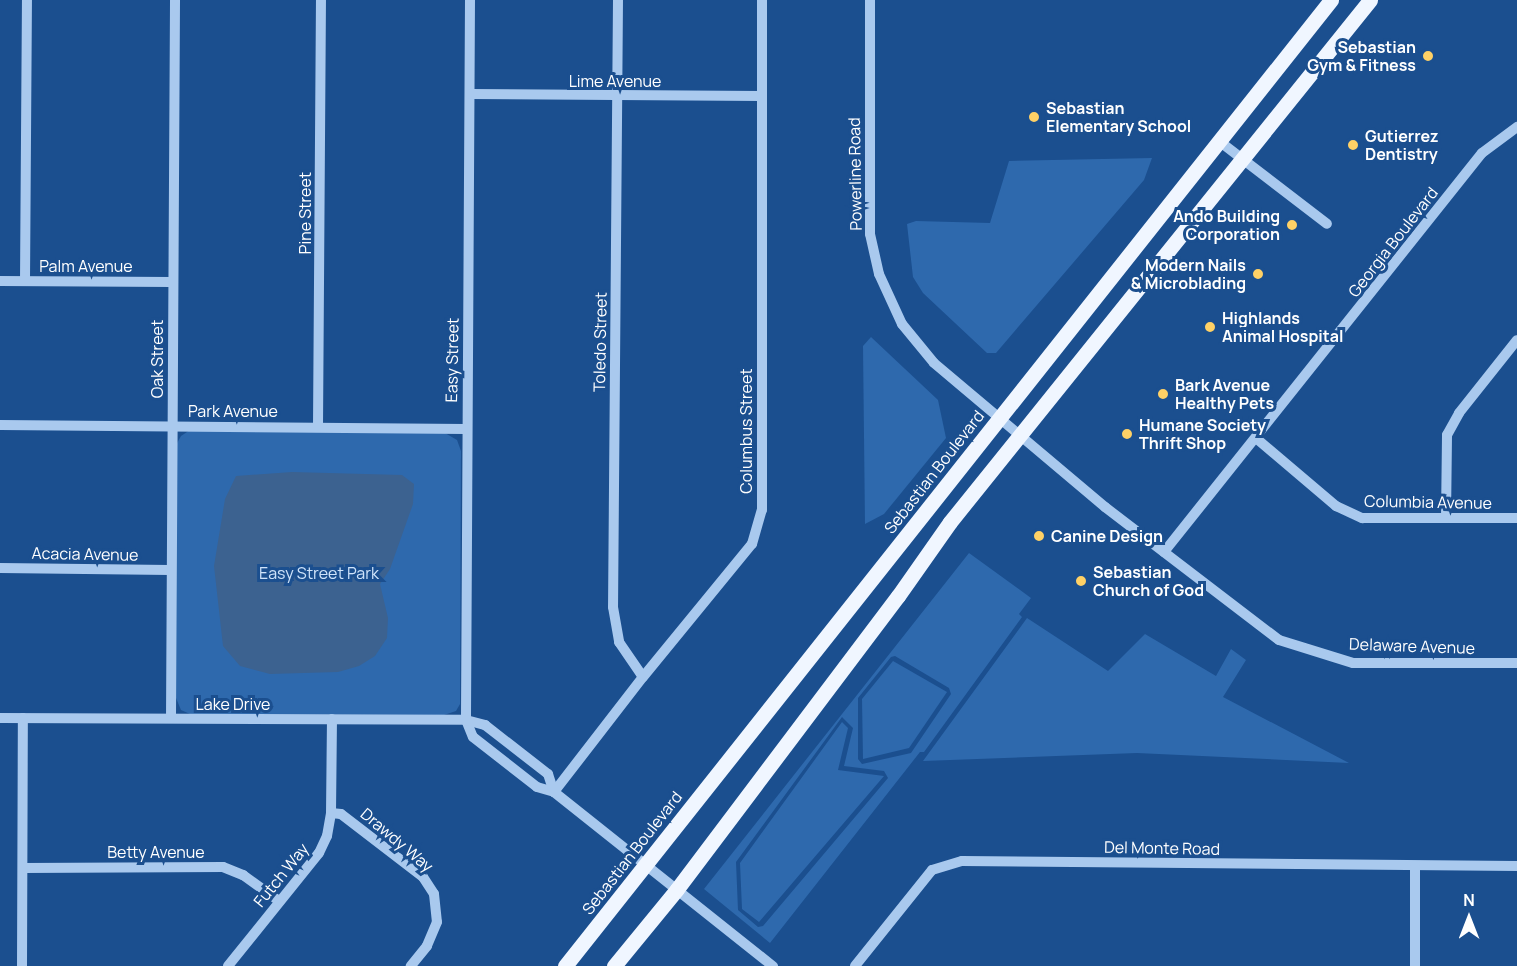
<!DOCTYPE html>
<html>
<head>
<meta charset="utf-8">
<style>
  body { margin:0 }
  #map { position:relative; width:1517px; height:966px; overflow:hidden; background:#1b4f8f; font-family:Manrope,sans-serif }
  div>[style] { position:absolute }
  .green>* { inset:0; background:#2e69ad }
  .water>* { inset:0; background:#3c6290 }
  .minor>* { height:10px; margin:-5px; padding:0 5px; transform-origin:5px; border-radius:5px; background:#a9c9ee }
  .major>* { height:15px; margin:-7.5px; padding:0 7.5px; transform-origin:7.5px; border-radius:7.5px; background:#f0f6ff }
  .dots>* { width:16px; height:16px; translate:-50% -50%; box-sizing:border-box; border:3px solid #1b4f8f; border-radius:50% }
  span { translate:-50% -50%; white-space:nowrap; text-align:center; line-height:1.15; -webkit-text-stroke:6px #1b4f8f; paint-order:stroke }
  .poi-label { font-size:16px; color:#fff; font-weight:700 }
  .right { translate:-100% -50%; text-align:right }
  .left { translate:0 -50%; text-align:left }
  .street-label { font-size:16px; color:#fff }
  .park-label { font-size:16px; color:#cfe3fa }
  .north { position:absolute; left:1439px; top:888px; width:60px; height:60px; -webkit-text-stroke:4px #1b4f8f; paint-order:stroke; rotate:0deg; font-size:16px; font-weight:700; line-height:24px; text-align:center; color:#fff }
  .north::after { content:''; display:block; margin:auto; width:21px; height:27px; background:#fff; clip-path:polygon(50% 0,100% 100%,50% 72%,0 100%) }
</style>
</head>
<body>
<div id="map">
  <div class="green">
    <i style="clip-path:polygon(1152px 158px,1144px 180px,996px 353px,987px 353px,923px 293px,913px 277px,907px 224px,916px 221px,990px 223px,1009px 161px)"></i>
    <i style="clip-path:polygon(871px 337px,938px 400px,946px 438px,884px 514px,865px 524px,863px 346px)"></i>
    <i style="clip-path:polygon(190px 430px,445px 433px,457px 440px,461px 451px,460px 704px,456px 711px,444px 715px,190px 714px,181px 710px,176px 698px,176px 445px,181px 436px)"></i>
    <i style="clip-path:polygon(evenodd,969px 553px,1031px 598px,1019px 614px,1022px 617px,924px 752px,920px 752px,770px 943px,704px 889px,969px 553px,895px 656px,949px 688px,951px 694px,911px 753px,862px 764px,858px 759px,858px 698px,891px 657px,895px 656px,969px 553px,842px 717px,853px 728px,844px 766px,884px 771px,888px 778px,763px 926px,758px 927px,738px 910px,736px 862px,842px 717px)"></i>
    <i style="clip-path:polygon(1027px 618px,1108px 671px,1145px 634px,1216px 676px,1231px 649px,1246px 660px,1223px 697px,1349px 763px,1137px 753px,923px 761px)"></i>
    <i style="clip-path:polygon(893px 661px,947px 692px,909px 748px,863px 759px,862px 699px)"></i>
    <i style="clip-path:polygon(842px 722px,848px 728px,838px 770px,884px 776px,759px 922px,742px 909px,740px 863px)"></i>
  </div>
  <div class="water">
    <i style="clip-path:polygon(292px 472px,402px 475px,414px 484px,413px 504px,390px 569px,380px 584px,388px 618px,387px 638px,375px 656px,359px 666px,338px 672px,270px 674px,240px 666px,223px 646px,214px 566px,225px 499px,236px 476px)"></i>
  </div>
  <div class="minor">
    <i style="left:470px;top:0;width:720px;rotate:90.32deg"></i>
    <i style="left:466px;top:720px;width:18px;rotate:68deg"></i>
    <i style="left:473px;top:737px;width:81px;rotate:38deg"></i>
    <i style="left:537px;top:787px;width:18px;rotate:16deg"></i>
    <i style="left:554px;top:792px;width:280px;rotate:38.5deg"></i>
    <i style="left:618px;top:0;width:607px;rotate:90.47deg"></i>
    <i style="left:613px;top:607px;width:36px;rotate:80deg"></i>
    <i style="left:619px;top:642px;width:42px;rotate:55.6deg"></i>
    <i style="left:870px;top:0;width:234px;rotate:90deg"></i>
    <i style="left:870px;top:234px;width:41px;rotate:77.3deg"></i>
    <i style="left:879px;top:274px;width:55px;rotate:65.3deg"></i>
    <i style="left:902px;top:324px;width:50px;rotate:50.6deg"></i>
    <i style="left:934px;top:363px;width:224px;rotate:40.1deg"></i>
    <i style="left:1105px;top:507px;width:219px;rotate:37.4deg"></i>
    <i style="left:1279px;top:640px;width:77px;rotate:17.3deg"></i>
    <i style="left:1353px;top:663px;width:164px"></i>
    <i style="left:470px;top:94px;width:291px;rotate:0.4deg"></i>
    <i style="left:1219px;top:141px;width:136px;rotate:37.5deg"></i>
    <i style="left:0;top:281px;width:172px;rotate:0.3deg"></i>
    <i style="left:25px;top:281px;width:281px;rotate:-89.6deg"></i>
    <i style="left:0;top:425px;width:466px;rotate:0.5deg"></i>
    <i style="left:318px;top:426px;width:426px;rotate:-89.6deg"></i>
    <i style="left:1257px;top:439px;width:104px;rotate:40.3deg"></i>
    <i style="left:1336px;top:506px;width:29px;rotate:25deg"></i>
    <i style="left:1362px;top:518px;width:155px"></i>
    <i style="left:1446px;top:518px;width:83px;rotate:-89.3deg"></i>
    <i style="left:1447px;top:435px;width:25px;rotate:-61deg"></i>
    <i style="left:1459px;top:413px;width:93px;rotate:-51.5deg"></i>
    <i style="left:1164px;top:552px;width:510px;rotate:-51.45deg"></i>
    <i style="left:1482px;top:153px;width:44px;rotate:-36.6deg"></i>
    <i style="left:0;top:568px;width:170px;rotate:0.7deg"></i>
    <i style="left:0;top:718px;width:466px;rotate:0.2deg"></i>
    <i style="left:466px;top:720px;width:20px;rotate:15deg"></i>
    <i style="left:485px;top:725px;width:80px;rotate:37.9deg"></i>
    <i style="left:548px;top:774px;width:19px;rotate:72deg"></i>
    <i style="left:171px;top:718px;width:718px;rotate:-89.68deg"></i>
    <i style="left:554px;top:792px;width:145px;rotate:-52.3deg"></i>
    <i style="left:643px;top:677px;width:172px;rotate:-50.7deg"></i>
    <i style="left:752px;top:544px;width:35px;rotate:-74deg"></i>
    <i style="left:762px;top:510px;width:510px;rotate:-90deg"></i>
    <i style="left:331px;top:813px;width:10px;rotate:6deg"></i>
    <i style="left:341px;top:814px;width:103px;rotate:37.5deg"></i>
    <i style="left:423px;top:877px;width:20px;rotate:57deg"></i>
    <i style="left:434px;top:894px;width:28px;rotate:84deg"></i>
    <i style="left:437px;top:922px;width:26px;rotate:113deg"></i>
    <i style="left:427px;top:946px;width:26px;rotate:129deg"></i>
    <i style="left:23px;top:868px;width:200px;rotate:-0.3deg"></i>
    <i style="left:223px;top:867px;width:22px;rotate:22deg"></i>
    <i style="left:243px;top:875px;width:44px;rotate:35.8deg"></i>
    <i style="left:22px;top:966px;width:248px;rotate:-89.8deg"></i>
    <i style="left:228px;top:966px;width:145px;rotate:-51.2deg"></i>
    <i style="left:319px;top:853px;width:19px;rotate:-65deg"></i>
    <i style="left:327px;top:836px;width:23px;rotate:-80deg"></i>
    <i style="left:331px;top:813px;width:94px;rotate:-89.4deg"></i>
    <i style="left:855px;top:966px;width:123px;rotate:-51.3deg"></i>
    <i style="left:932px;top:870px;width:31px;rotate:-17deg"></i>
    <i style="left:962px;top:861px;width:555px;rotate:0.52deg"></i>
    <i style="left:1415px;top:966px;width:100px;rotate:-90deg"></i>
  </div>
  <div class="major">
    <i style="left:565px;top:966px;width:1233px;rotate:-51.59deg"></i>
    <i style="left:614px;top:966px;width:99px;rotate:-50.7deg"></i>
    <i style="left:677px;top:889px;width:367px;rotate:-53deg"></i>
    <i style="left:898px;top:596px;width:90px;rotate:-54.9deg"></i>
    <i style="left:950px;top:522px;width:670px;rotate:-51.18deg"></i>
  </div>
  <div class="dots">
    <i style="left:1428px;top:56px;background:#ffd166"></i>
    <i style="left:1034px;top:117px;background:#ffd166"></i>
    <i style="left:1353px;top:145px;background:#ffd166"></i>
    <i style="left:1292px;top:225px;background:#ffd166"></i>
    <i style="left:1258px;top:274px;background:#ffd166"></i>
    <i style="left:1210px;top:327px;background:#ffd166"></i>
    <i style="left:1163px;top:394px;background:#ffd166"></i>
    <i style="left:1127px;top:434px;background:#ffd166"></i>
    <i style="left:1039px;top:536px;background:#ffd166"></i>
    <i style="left:1081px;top:581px;background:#ffd166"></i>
  </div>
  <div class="poi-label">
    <span class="right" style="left:1416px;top:56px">Sebastian<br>Gym &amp; Fitness</span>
    <span class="left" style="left:1046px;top:117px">Sebastian<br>Elementary School</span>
    <span class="left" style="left:1365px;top:145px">Gutierrez<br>Dentistry</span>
    <span class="right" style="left:1280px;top:225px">Ando Building<br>Corporation</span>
    <span class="right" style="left:1246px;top:274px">Modern Nails<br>&amp; Microblading</span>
    <span class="left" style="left:1222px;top:327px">Highlands<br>Animal Hospital</span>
    <span class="left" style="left:1175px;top:394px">Bark Avenue<br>Healthy Pets</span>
    <span class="left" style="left:1139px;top:434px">Humane Society<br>Thrift Shop</span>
    <span class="left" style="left:1051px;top:536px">Canine Design</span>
    <span class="left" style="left:1093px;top:581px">Sebastian<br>Church of God</span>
  </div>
  <div class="street-label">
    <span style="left:615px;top:81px">Lime Avenue</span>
    <span style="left:855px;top:174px;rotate:-91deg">Powerline Road</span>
    <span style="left:305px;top:213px;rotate:-90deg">Pine Street</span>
    <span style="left:1393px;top:242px;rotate:-52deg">Georgia Boulevard</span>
    <span style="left:86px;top:266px">Palm Avenue</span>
    <span style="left:600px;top:342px;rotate:-89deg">Toledo Street</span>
    <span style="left:157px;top:359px;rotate:-90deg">Oak Street</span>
    <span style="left:452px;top:360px;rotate:-89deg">Easy Street</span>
    <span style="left:233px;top:411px">Park Avenue</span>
    <span style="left:746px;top:431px;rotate:-90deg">Columbus Street</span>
    <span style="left:934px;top:472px;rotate:-52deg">Sebastian Boulevard</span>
    <span style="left:1428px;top:502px;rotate:1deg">Columbia Avenue</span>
    <span style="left:85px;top:554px;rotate:1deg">Acacia Avenue</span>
    <span style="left:1412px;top:646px;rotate:2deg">Delaware Avenue</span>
    <span style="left:233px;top:704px">Lake Drive</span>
    <span style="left:397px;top:840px;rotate:40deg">Drawdy Way</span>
    <span style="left:1162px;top:848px;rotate:1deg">Del Monte Road</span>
    <span style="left:156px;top:852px">Betty Avenue</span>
    <span style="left:632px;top:853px;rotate:-52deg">Sebastian Boulevard</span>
    <span style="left:281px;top:875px;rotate:-51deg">Futch Way</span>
  </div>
  <div class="park-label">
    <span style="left:319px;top:573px">Easy Street Park</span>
  </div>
  <div class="north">N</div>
</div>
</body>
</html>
